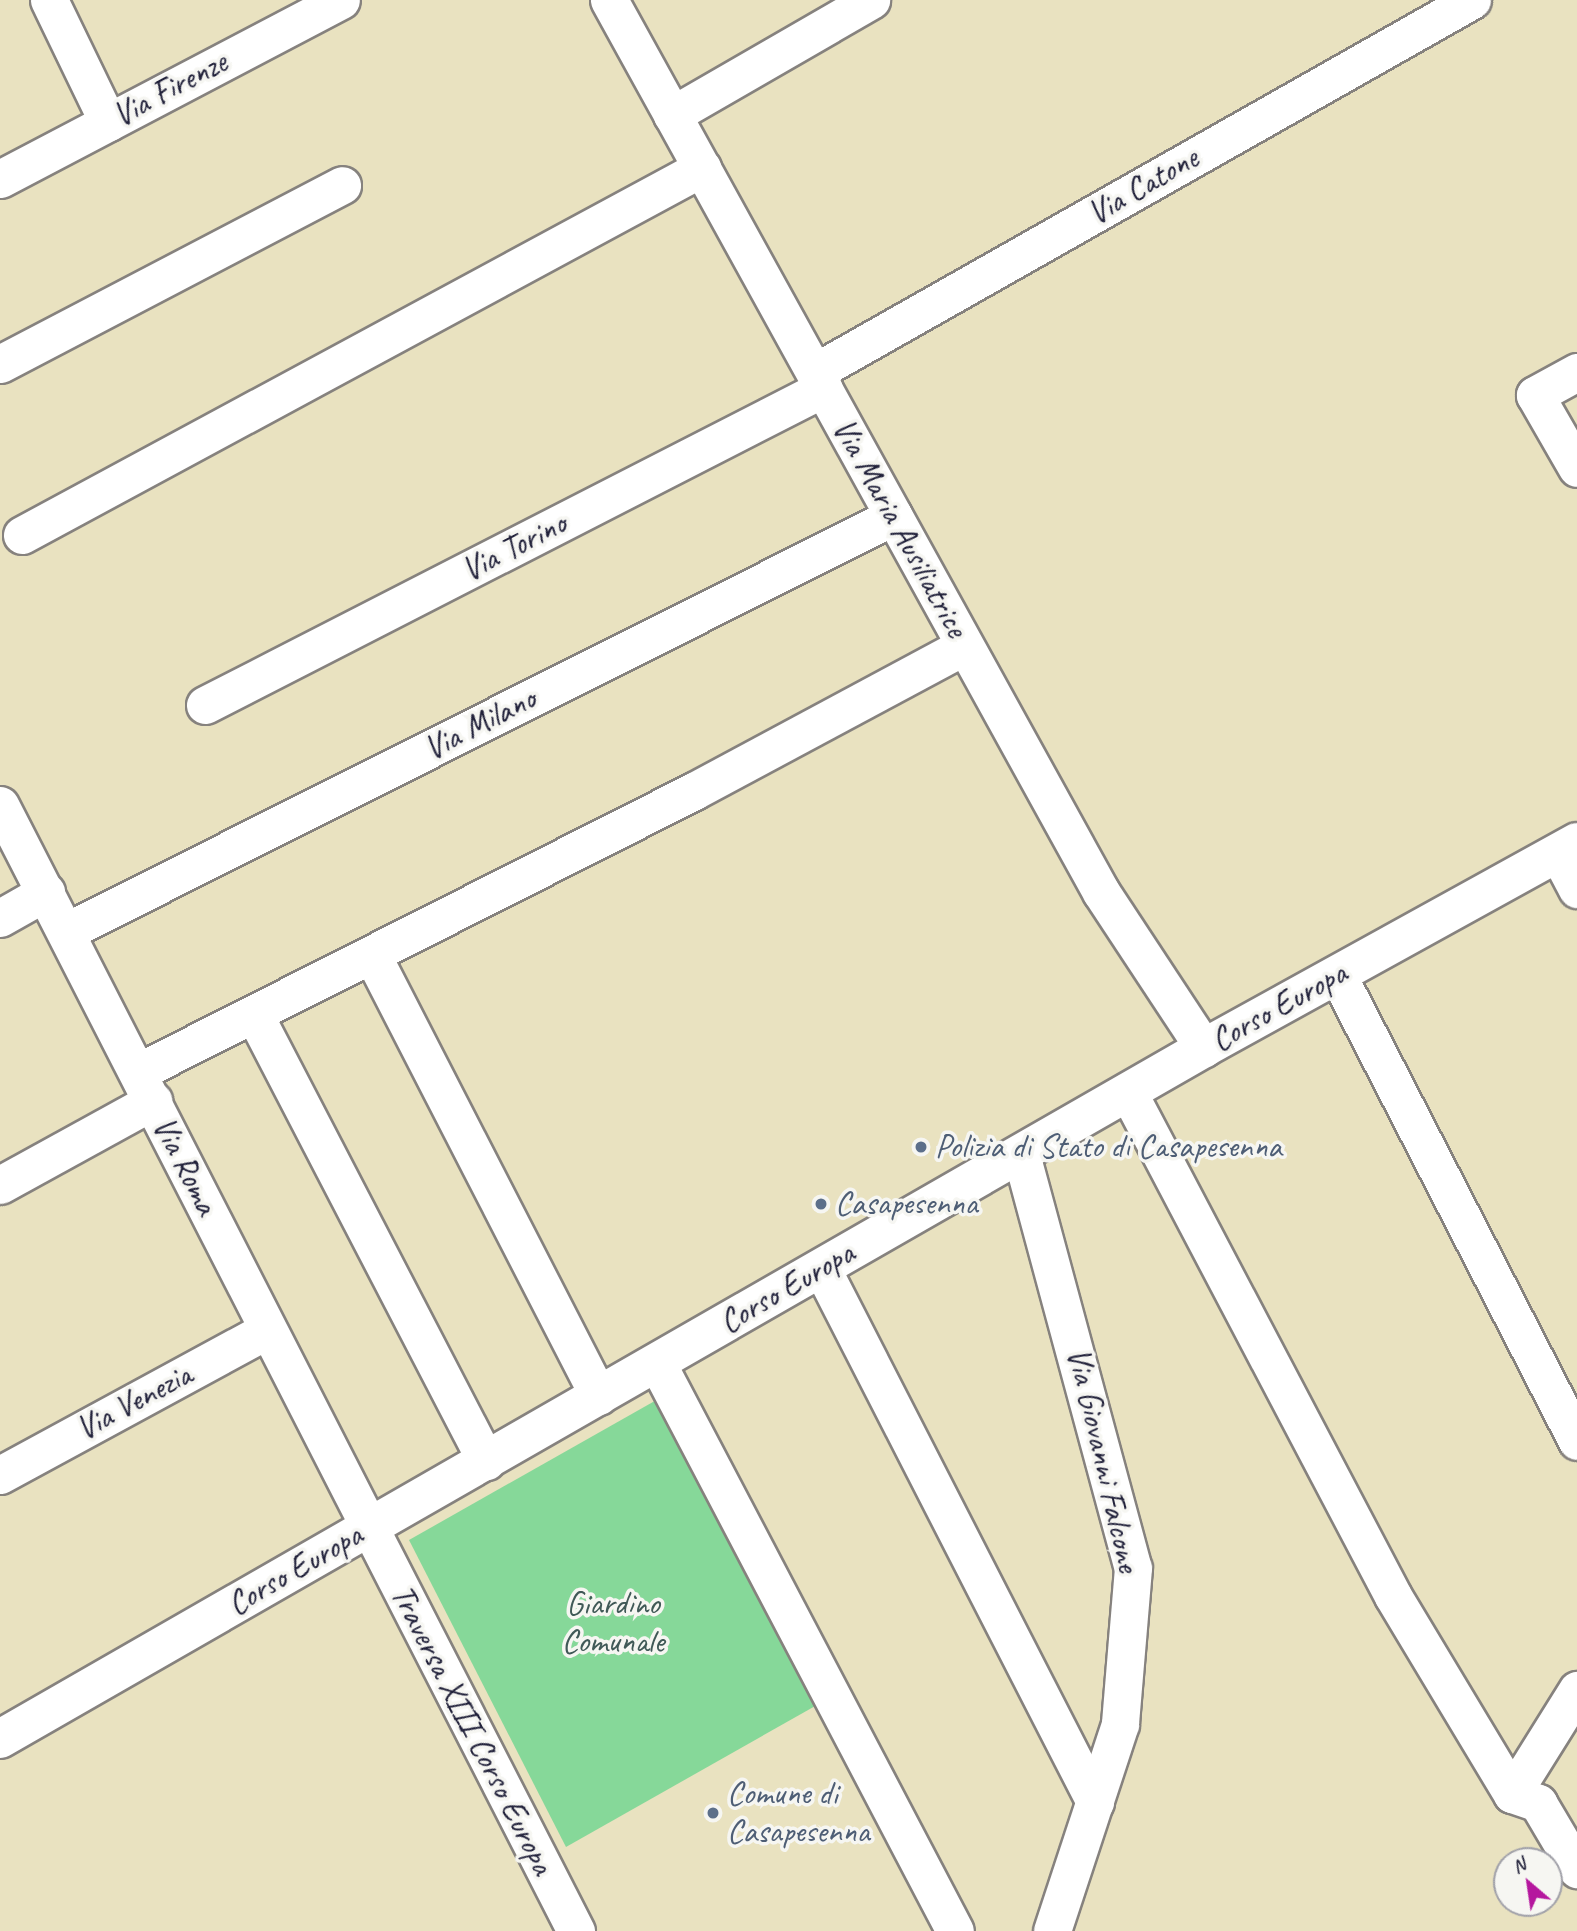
<!DOCTYPE html>
<html>
<head>
<meta charset="utf-8">
<style>
  body { margin:0 }
  #map { position:relative; width:1577px; height:1931px; overflow:hidden; background:#e9e2c0; font-family:Caveat,sans-serif }
  div>[style] { position:absolute }
  .green>* { inset:0; background:#86d899 }
  .roads { filter:drop-shadow(2px 0 #86827e) drop-shadow(-2px 0 #86827e) drop-shadow(0 2px #86827e) drop-shadow(0 -2px #86827e) }
  .minor>* { height:37px; margin:-18.5px; padding:0 18.5px; transform-origin:18.5px; border-radius:18.5px; background:#fff }
  .tertiary>* { height:38px; margin:-19px; padding:0 19px; transform-origin:19px; border-radius:19px; background:#fff }
  .dots>* { width:19px; height:19px; translate:-50% -50%; box-sizing:border-box; border:4px solid #f6f6f2; border-radius:50% }
  span { translate:-50% -50%; white-space:nowrap; text-align:center; line-height:1.15; -webkit-text-stroke:7px #f6f6f2; paint-order:stroke }
  .street-label { font-size:33px; color:#22223b }
  .service-label { font-size:33px; color:#4e5e75 }
  .left { translate:0 -50%; text-align:left }
  .park-label { font-size:33px; color:#405957 }
  .north { position:absolute; left:1493px; top:1847px; width:70px; height:70px; box-sizing:border-box; background:#f6f6f2; border:2px solid #a1a1a9; border-radius:50%; rotate:331deg; font-size:19px; font-weight:700; line-height:28px; text-align:center; color:#22223b }
  .north::after { content:''; display:block; margin:auto; width:24px; height:32px; background:#b5179e; clip-path:polygon(50% 0,100% 100%,50% 72%,0 100%) }
</style>
</head>
<body>
<div id="map">
  <div class="green">
    <i style="clip-path:polygon(660px 1398px,817px 1705px,566px 1847px,409px 1540px)"></i>
  </div>
  <div class="roads">
    <div class="minor">
      <i style="left:49px;top:0;width:136px;rotate:64.2deg"></i>
      <i style="left:609px;top:0;width:1019px;rotate:61.12deg"></i>
      <i style="left:1101px;top:892px;width:187px;rotate:56.6deg"></i>
      <i style="left:672px;top:115px;width:230px;rotate:-30deg"></i>
      <i style="left:0;top:179px;width:385px;rotate:-27.7deg"></i>
      <i style="left:0;top:364px;width:386px;rotate:-27.6deg"></i>
      <i style="left:815px;top:372px;width:755px;rotate:-29.52deg"></i>
      <i style="left:1577px;top:372px;width:48px;rotate:151.3deg"></i>
      <i style="left:1535px;top:395px;width:84px;rotate:60.1deg"></i>
      <i style="left:22px;top:535px;width:773px;rotate:-28.36deg"></i>
      <i style="left:205px;top:705px;width:695px;rotate:-27.12deg"></i>
      <i style="left:0;top:805px;width:1265px;rotate:62.91deg"></i>
      <i style="left:1558px;top:853px;width:41px;rotate:62.2deg"></i>
      <i style="left:0;top:918px;width:53px;rotate:-29.5deg"></i>
      <i style="left:67px;top:931px;width:925px;rotate:-26.65deg"></i>
      <i style="left:372px;top:955px;width:496px;rotate:62.8deg"></i>
      <i style="left:1337px;top:974px;width:525px;rotate:62.8deg"></i>
      <i style="left:254px;top:1014px;width:504px;rotate:62.57deg"></i>
      <i style="left:138px;top:1072px;width:623px;rotate:-26.81deg"></i>
      <i style="left:694px;top:791px;width:306px;rotate:-28.2deg"></i>
      <i style="left:1128px;top:1092px;width:569px;rotate:62.26deg"></i>
      <i style="left:1393px;top:1596px;width:231px;rotate:59deg"></i>
      <i style="left:1512px;top:1794px;width:28px;rotate:19deg"></i>
      <i style="left:1538px;top:1803px;width:77px;rotate:59.4deg"></i>
      <i style="left:1021px;top:1154px;width:429px;rotate:74.9deg"></i>
      <i style="left:1133px;top:1568px;width:157px;rotate:94.8deg"></i>
      <i style="left:1120px;top:1724px;width:218px;rotate:108.2deg"></i>
      <i style="left:0;top:1185px;width:175px;rotate:-28.8deg"></i>
      <i style="left:822px;top:1269px;width:599px;rotate:62.88deg"></i>
      <i style="left:657px;top:1363px;width:641px;rotate:62.32deg"></i>
      <i style="left:0;top:1475px;width:304px;rotate:-28.5deg"></i>
      <i style="left:1512px;top:1794px;width:123px;rotate:-58deg"></i>
    </div>
    <div class="tertiary">
      <i style="left:0;top:1739px;width:1388px;rotate:-29.85deg"></i>
      <i style="left:1204px;top:1048px;width:426px;rotate:-28.9deg"></i>
    </div>
  </div>
  <div class="dots">
    <i style="left:921px;top:1147px;background:#5c6f8a"></i>
    <i style="left:821px;top:1204px;background:#5c6f8a"></i>
    <i style="left:713px;top:1813px;background:#5c6f8a"></i>
  </div>
  <div class="street-label">
    <span style="left:170px;top:89px;rotate:-28deg">Via Firenze</span>
    <span style="left:1143px;top:186px;rotate:-30deg">Via Catone</span>
    <span style="left:900px;top:528px;rotate:61deg">Via Maria Ausiliatrice</span>
    <span style="left:514px;top:547px;rotate:-27deg">Via Torino</span>
    <span style="left:480px;top:724px;rotate:-27deg">Via Milano</span>
    <span style="left:1279px;top:1007px;rotate:-29deg">Corso Europa</span>
    <span style="left:185px;top:1166px;rotate:63deg">Via Roma</span>
    <span style="left:787px;top:1288px;rotate:-30deg">Corso Europa</span>
    <span style="left:134px;top:1402px;rotate:-28deg">Via Venezia</span>
    <span style="left:1103px;top:1460px;rotate:77deg">Via Giovanni Falcone</span>
    <span style="left:295px;top:1570px;rotate:-30deg">Corso Europa</span>
    <span style="left:472px;top:1730px;rotate:63deg">Traversa XIII Corso Europa</span>
  </div>
  <div class="service-label">
    <span class="left" style="left:935px;top:1147px">Polizia di Stato di Casapesenna</span>
    <span class="left" style="left:835px;top:1204px">Casapesenna</span>
    <span class="left" style="left:727px;top:1813px">Comune di<br>Casapesenna</span>
  </div>
  <div class="park-label">
    <span style="left:613px;top:1623px">Giardino<br>Comunale</span>
  </div>
  <div class="north">N</div>
</div>
</body>
</html>
